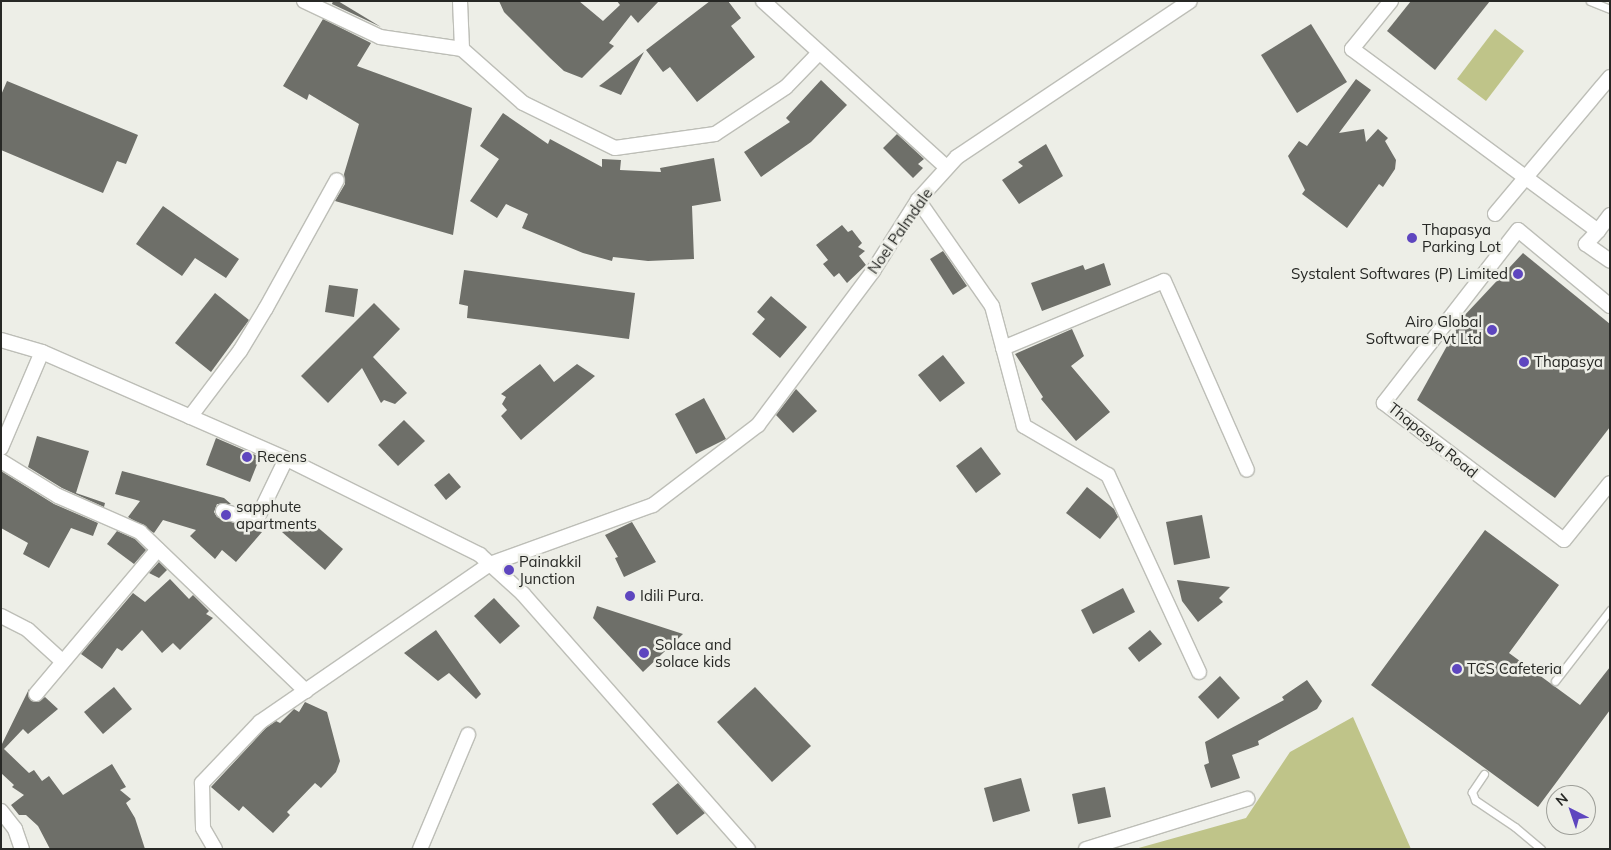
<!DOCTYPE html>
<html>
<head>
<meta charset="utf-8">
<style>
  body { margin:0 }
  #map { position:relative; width:1611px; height:850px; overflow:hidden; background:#edeee7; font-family:Mulish,sans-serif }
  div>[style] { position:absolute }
  .green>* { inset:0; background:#bfc489 }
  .building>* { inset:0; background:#6e6f69 }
  .roads { filter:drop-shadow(1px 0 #bdbeb7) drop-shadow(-1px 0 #bdbeb7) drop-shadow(0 1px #bdbeb7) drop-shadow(0 -1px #bdbeb7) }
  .lane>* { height:7px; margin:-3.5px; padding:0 3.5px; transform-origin:3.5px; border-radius:3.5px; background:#fff }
  .street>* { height:14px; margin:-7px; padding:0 7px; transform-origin:7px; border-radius:7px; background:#fff }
  .dots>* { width:14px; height:14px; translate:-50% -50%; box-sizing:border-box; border:2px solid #edeee7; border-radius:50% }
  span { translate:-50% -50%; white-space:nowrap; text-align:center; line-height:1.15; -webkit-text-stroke:5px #edeee7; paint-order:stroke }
  .poi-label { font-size:15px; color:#272825 }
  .left { translate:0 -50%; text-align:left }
  .right { translate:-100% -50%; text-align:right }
  .street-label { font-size:15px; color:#272825 }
  .frame { position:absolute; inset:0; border:2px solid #272825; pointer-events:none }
  .north { position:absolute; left:1546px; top:785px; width:50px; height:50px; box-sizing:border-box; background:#edeee7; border:1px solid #9e9f99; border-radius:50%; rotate:319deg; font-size:14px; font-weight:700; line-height:20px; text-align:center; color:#272825 }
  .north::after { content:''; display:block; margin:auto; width:18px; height:22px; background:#5e46bf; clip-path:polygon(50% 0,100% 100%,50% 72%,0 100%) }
</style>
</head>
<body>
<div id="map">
  <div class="green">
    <i style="clip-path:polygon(1495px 29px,1524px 51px,1486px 101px,1457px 79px)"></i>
    <i style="clip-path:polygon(1353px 717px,1411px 849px,1135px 849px,1246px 818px,1290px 752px)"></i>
  </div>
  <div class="building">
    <i style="clip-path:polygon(333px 1px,338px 1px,381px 27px,332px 4px)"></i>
    <i style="clip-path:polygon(499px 1px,579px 1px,603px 21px,620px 5px,617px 1px,659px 1px,638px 23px,631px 15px,609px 43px,614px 46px,582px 78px,564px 71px,550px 58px,504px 12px)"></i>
    <i style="clip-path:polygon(710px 1px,728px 1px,741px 18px,731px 26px,755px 57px,697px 102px,670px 67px,663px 72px,646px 50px)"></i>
    <i style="clip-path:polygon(1411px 1px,1490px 1px,1435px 70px,1387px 31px)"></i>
    <i style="clip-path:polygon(323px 19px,371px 43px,357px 66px,472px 108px,453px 235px,335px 201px,345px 184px,344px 174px,359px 124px,309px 94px,307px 100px,283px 86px)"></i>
    <i style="clip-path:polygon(1311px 24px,1347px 82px,1297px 113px,1261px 55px)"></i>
    <i style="clip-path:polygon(644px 52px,621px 95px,599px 86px,619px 71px)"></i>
    <i style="clip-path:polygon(1356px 79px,1371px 90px,1339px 133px,1364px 129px,1366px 142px,1378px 129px,1388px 138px,1385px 141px,1396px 160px,1395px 169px,1383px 187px,1379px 184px,1347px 228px,1302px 194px,1305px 190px,1288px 156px,1299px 141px,1307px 146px)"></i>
    <i style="clip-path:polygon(821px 80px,847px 105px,811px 142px,761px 177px,744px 152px,790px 122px,786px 118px)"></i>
    <i style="clip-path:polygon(7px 81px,138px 135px,126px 164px,117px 161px,103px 193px,1px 150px,1px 95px)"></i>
    <i style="clip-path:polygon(503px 113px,548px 144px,550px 139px,602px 167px,602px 159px,621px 160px,620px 170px,661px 172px,660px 168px,714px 158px,721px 201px,692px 206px,694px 259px,648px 261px,613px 257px,612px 261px,583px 253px,522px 228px,528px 214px,506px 204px,497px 218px,470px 201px,499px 159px,480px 146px)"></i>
    <i style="clip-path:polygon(897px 134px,924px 159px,918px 164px,923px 168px,913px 178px,883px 148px)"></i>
    <i style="clip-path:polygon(1046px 144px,1063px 176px,1019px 204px,1002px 180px,1023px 166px,1018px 162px)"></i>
    <i style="clip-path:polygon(163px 206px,239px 259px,226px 278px,195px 258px,182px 276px,136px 244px)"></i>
    <i style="clip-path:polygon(842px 225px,848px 232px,852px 230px,862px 243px,858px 247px,865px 251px,859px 256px,866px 265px,847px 283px,839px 273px,834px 277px,823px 264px,828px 260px,816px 245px)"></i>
    <i style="clip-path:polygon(943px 251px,967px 286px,953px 295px,930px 259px)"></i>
    <i style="clip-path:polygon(1523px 253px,1610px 324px,1610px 427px,1555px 498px,1417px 400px,1463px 317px)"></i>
    <i style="clip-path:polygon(1104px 263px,1111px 285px,1042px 311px,1031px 283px,1083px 265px,1085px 270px)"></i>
    <i style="clip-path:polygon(464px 270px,635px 293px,629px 339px,467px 318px,468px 306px,459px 304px)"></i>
    <i style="clip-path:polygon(329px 285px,358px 289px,354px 317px,325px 312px)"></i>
    <i style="clip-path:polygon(215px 293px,249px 320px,211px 372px,175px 343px)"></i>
    <i style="clip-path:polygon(771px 296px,807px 327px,780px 358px,752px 334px,765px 319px,757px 312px)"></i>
    <i style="clip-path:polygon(374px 303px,400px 329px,373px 357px,407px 393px,395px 404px,384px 400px,381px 403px,362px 368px,328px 403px,301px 376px)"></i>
    <i style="clip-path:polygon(1072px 329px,1084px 356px,1071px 366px,1110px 412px,1076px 441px,1041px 399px,1043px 397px,1015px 354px)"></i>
    <i style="clip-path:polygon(943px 355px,965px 383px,940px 402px,918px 375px)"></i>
    <i style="clip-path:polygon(540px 364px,554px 382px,577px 364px,595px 376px,521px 440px,501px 416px,507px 410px,502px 404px,506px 397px,501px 394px)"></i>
    <i style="clip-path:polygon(796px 389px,817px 411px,793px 433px,776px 415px)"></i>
    <i style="clip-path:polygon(704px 398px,726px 439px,696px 454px,675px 414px)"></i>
    <i style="clip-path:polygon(404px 420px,425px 441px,398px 466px,378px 445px)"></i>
    <i style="clip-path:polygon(37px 436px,89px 451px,76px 493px,105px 503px,104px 507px,62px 488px,28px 467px)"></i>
    <i style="clip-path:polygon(216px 438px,260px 457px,250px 482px,206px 465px)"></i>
    <i style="clip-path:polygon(981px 447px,1001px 474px,976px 493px,956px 466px)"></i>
    <i style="clip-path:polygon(1px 471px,54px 504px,98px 523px,93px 536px,71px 528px,49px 568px,23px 554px,28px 543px,1px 528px)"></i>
    <i style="clip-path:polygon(122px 471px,224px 498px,231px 504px,217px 504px,214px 512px,217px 517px,262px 532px,236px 562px,222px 550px,215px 559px,190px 536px,196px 530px,163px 520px,154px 533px,128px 517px,140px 501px,115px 494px)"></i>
    <i style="clip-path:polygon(449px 473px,461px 487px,446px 500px,434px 485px)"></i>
    <i style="clip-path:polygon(1087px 487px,1114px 509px,1118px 517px,1100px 539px,1066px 513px)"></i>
    <i style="clip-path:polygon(1202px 515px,1210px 558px,1174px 565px,1166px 522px)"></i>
    <i style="clip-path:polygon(632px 522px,656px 562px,624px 577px,615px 558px,618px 557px,605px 535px)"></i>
    <i style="clip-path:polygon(299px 525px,315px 525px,343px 549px,325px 570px,282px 532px)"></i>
    <i style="clip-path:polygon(1485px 530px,1559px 585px,1509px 653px,1580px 705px,1610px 667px,1610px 710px,1538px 807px,1371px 685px)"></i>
    <i style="clip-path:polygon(117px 531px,135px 539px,146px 550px,134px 564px,107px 544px)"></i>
    <i style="clip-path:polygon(159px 562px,167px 570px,159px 578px,149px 573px)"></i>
    <i style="clip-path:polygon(170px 579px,189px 599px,193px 595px,209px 611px,206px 614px,213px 618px,180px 650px,173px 643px,162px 653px,142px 630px,122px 651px,117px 648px,102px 669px,81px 654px,133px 593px,145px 602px)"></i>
    <i style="clip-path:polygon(1177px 580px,1230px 587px,1219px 598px,1223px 602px,1198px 622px,1182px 601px)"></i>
    <i style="clip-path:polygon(1123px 588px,1135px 612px,1093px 634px,1081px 610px)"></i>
    <i style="clip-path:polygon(494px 598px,520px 626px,500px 644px,474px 616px)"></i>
    <i style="clip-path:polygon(597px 606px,683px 634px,643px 672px,593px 618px)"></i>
    <i style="clip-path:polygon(436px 630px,481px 694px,476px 699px,449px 673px,438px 681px,404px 653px)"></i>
    <i style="clip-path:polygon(1150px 630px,1162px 644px,1139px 662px,1128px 648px)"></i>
    <i style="clip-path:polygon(1220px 676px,1240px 698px,1218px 719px,1198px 697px)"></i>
    <i style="clip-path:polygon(1307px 680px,1322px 701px,1317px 709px,1258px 741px,1259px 745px,1232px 755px,1240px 778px,1211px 788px,1204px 765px,1209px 763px,1205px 742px,1284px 700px,1282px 697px)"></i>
    <i style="clip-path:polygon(114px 687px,132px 709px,103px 734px,84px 712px)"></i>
    <i style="clip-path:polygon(755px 687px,811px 746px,772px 782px,717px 722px)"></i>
    <i style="clip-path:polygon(29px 689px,31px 701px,38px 702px,45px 697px,58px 709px,28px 734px,23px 729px,4px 749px,29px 773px,34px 770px,42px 781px,49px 776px,63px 795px,112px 764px,126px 787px,120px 790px,131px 799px,126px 803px,135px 818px,145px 849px,50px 849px,38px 826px,26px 815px,19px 815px,11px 805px,24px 795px,12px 787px,14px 785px,1px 773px,1px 746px)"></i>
    <i style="clip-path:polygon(305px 702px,327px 712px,340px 761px,336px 772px,321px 788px,315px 783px,287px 812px,290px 815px,273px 833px,243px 806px,239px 811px,211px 787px,266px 728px,276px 721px,280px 723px,294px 709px,299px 712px)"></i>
    <i style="clip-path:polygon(1021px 778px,1030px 811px,993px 822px,984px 788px)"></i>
    <i style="clip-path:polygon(678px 783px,705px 813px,677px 835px,652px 804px)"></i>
    <i style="clip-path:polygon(1105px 787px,1111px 817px,1078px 824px,1072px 794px)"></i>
  </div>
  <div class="roads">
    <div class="lane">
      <i style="left:1590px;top:1px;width:22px;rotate:22deg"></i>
      <i style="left:1555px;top:681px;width:90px;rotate:-52.2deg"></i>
      <i style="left:1484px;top:774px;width:22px;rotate:124deg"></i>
      <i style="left:1472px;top:792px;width:9px;rotate:69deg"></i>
      <i style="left:1475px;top:800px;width:48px;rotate:34deg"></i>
      <i style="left:1515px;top:827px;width:34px;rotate:40deg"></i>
    </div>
    <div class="street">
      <i style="left:304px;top:1px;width:84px;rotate:25.3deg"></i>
      <i style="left:380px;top:37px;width:83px;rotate:8.3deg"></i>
      <i style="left:462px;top:49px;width:81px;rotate:41.5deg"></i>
      <i style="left:523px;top:103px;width:102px;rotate:26.1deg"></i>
      <i style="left:615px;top:148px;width:101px;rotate:-8deg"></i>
      <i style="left:715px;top:134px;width:85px;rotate:-33.5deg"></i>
      <i style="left:786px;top:87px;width:46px;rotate:-45.9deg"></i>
      <i style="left:460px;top:1px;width:48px;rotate:87.6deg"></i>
      <i style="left:763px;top:1px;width:248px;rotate:42.2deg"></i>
      <i style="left:1391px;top:1px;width:62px;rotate:129.1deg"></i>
      <i style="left:1352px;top:49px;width:306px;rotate:36.5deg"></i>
      <i style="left:1598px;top:231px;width:20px;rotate:-53deg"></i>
      <i style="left:918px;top:200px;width:129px;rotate:55.1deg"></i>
      <i style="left:992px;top:306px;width:124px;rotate:75.1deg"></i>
      <i style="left:1024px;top:426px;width:97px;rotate:30.3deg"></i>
      <i style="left:1108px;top:475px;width:217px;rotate:65.2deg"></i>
      <i style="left:1495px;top:214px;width:179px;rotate:-50deg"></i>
      <i style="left:1598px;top:231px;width:18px;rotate:133deg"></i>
      <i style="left:1586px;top:244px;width:29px;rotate:35deg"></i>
      <i style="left:1610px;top:306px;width:119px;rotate:-140.4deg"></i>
      <i style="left:1518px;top:230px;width:219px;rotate:127.8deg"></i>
      <i style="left:1384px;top:403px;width:226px;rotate:37.3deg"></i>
      <i style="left:1564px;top:540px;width:73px;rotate:-51.1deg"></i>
      <i style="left:1px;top:340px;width:43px;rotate:16.3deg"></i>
      <i style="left:42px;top:352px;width:270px;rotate:23.6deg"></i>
      <i style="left:289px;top:460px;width:213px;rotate:26.4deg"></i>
      <i style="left:480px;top:555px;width:58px;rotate:42.2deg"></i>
      <i style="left:523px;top:594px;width:340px;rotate:48.6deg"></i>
      <i style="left:1003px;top:348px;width:174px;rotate:-22.6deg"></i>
      <i style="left:1164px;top:281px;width:206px;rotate:66.3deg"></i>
      <i style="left:190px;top:417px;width:83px;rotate:-52.9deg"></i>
      <i style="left:240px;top:351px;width:50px;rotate:-58.8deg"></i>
      <i style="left:266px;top:308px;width:146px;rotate:-61deg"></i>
      <i style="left:1px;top:448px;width:104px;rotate:-66.9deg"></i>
      <i style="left:1px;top:461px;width:67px;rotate:31.6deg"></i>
      <i style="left:58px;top:496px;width:90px;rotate:23.7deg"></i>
      <i style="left:140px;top:532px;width:230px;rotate:43.8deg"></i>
      <i style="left:223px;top:511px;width:34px;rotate:17deg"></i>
      <i style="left:256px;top:521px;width:69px;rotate:-64.2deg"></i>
      <i style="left:1px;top:616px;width:30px;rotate:27deg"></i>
      <i style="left:28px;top:630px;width:47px;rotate:42.4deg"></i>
      <i style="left:36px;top:694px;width:189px;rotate:-49.9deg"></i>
      <i style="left:1px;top:811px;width:23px;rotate:52deg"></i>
      <i style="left:15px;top:829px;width:21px;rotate:71deg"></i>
      <i style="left:215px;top:849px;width:24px;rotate:-120deg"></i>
      <i style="left:203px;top:828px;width:45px;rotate:-91.3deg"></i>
      <i style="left:202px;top:783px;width:84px;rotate:-46.4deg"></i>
      <i style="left:260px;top:722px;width:279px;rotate:-34.5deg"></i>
      <i style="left:490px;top:564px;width:173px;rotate:-19.9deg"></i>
      <i style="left:653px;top:505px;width:132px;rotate:-37.3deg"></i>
      <i style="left:758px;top:425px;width:192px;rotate:-53.2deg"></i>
      <i style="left:873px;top:271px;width:84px;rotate:-57.6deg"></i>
      <i style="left:918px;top:200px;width:58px;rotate:-47.8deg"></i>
      <i style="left:957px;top:157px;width:280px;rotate:-33.8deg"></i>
      <i style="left:420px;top:849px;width:124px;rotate:-67.2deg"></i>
      <i style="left:1086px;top:849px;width:169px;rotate:-17.3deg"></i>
    </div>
  </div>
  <div class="dots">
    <i style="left:1412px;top:238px;background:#5e46bf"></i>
    <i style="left:1518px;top:274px;background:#5e46bf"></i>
    <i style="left:1492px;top:330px;background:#5e46bf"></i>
    <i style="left:1524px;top:362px;background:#5e46bf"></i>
    <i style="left:247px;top:457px;background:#5e46bf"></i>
    <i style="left:226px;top:515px;background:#5e46bf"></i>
    <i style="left:509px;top:570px;background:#5e46bf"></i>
    <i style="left:630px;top:596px;background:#5e46bf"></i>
    <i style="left:644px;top:653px;background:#5e46bf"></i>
    <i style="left:1457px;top:669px;background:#5e46bf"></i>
  </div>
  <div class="poi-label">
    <span class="left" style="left:1422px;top:238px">Thapasya<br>Parking Lot</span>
    <span class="right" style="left:1508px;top:274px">Systalent Softwares (P) Limited</span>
    <span class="right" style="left:1482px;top:330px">Airo Global<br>Software Pvt Ltd</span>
    <span class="left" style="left:1534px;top:362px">Thapasya</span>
    <span class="left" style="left:257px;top:457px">Recens</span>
    <span class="left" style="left:236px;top:515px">sapphute<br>apartments</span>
    <span class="left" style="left:519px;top:570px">Painakkil<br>Junction</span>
    <span class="left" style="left:640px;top:596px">Idili Pura.</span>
    <span class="left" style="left:655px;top:653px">Solace and<br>solace kids</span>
    <span class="left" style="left:1467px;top:669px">TCS Cafeteria</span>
  </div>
  <div class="street-label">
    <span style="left:900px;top:231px;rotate:-55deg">Noel Palmdale</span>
    <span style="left:1433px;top:440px;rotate:39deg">Thapasya Road</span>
  </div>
  <div class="frame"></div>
  <div class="north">N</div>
</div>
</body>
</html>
